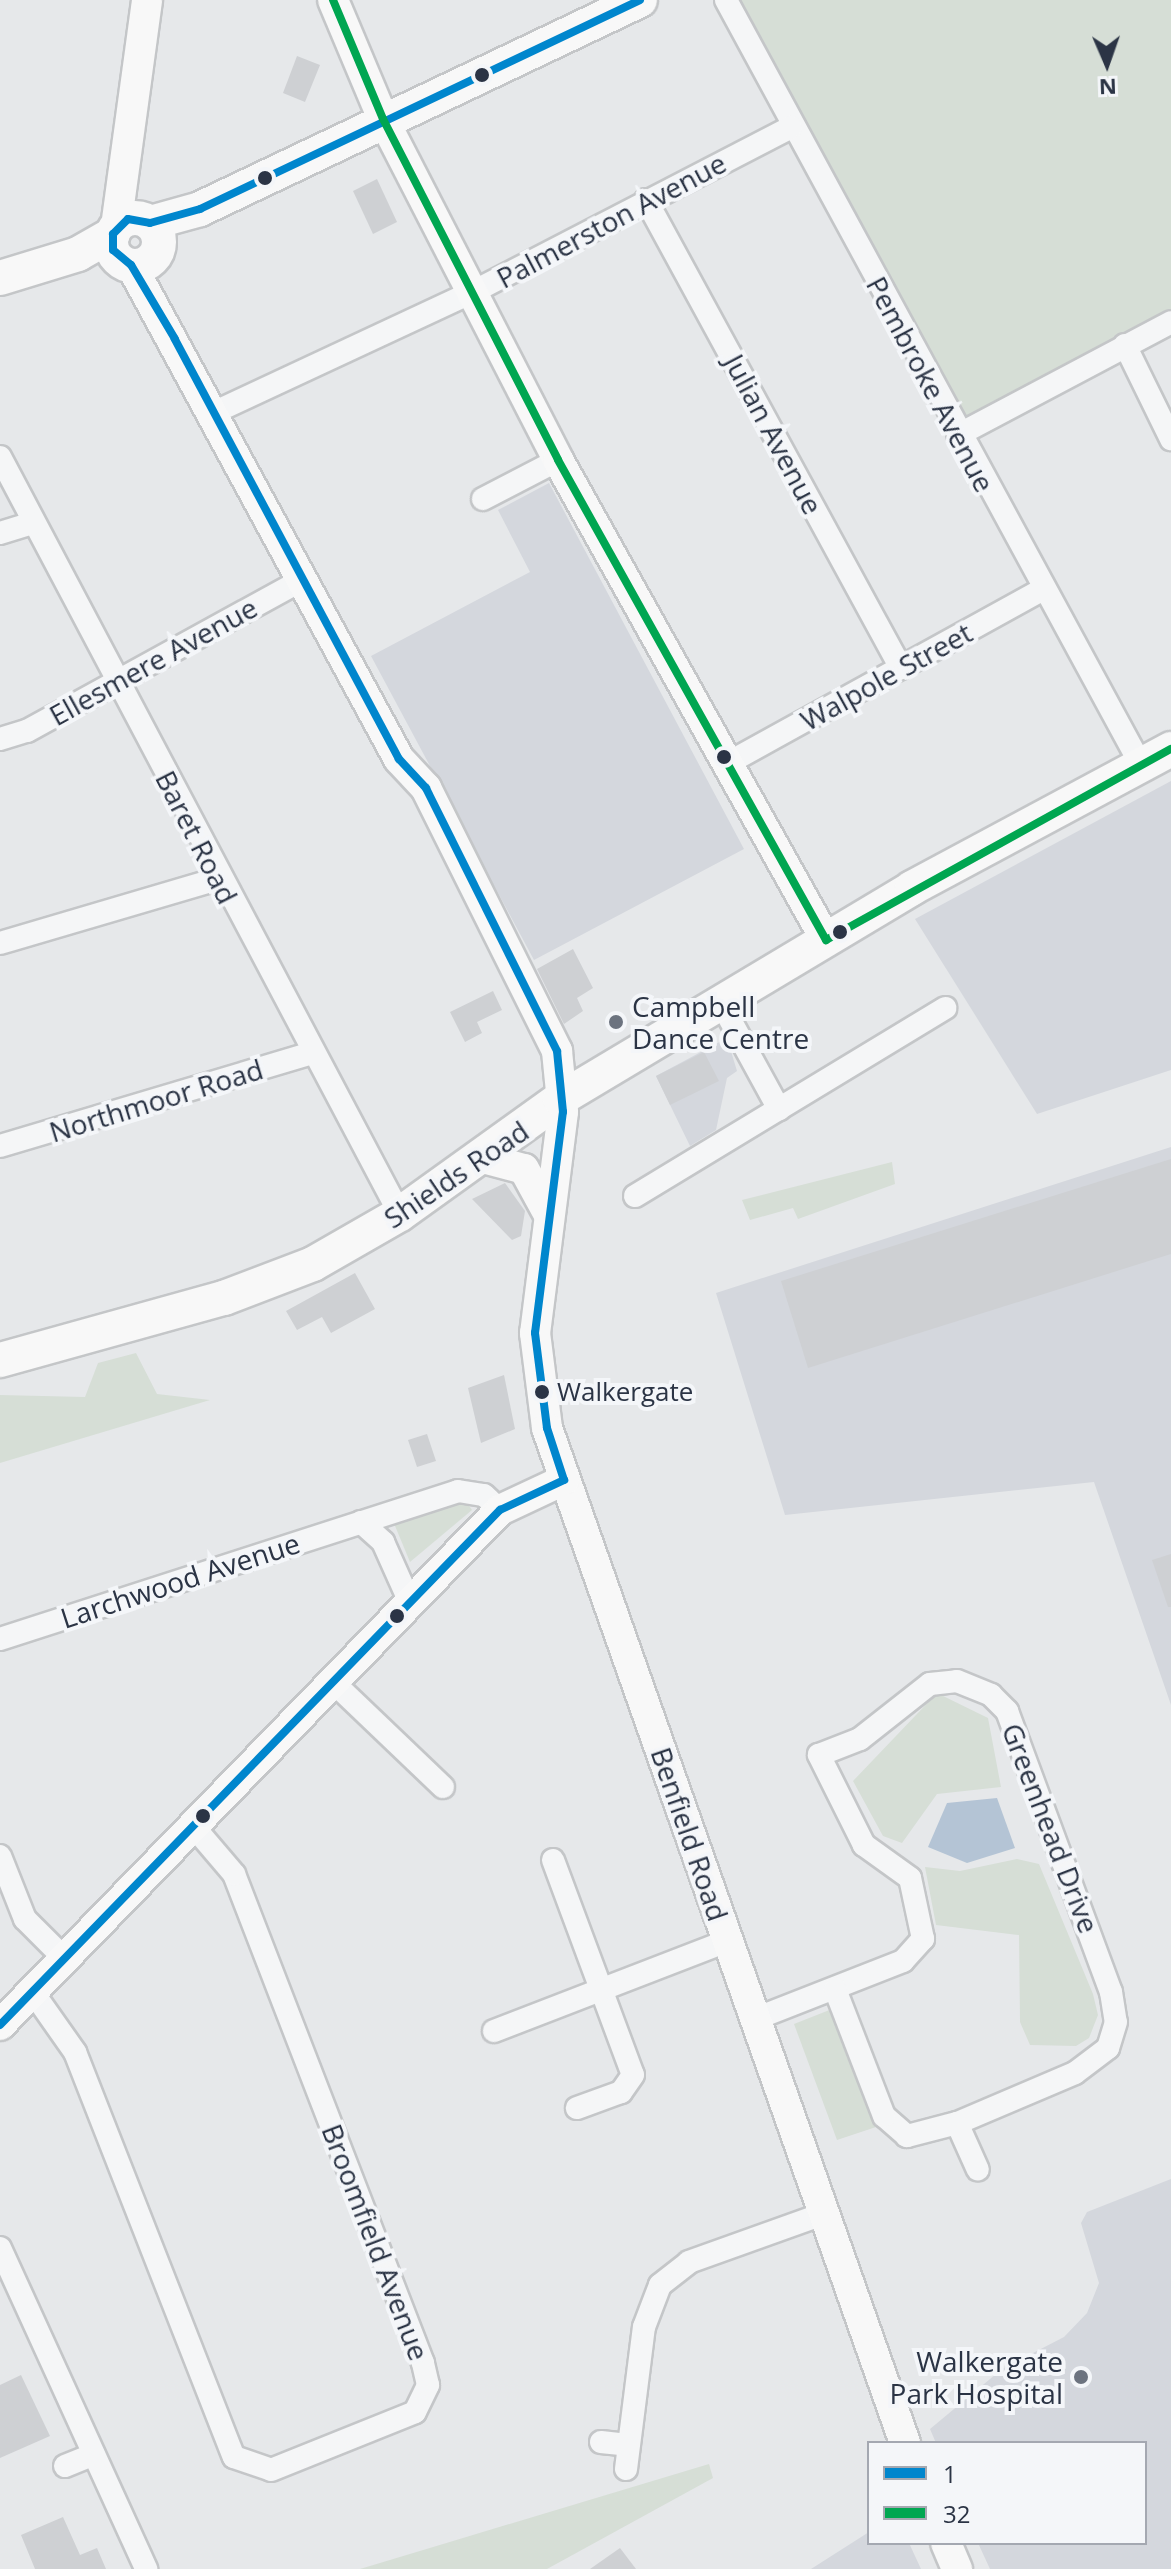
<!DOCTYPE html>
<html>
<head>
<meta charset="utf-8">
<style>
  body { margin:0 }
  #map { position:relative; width:1171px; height:2569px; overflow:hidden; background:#e6e8ea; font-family:"Open Sans",sans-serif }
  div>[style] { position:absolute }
  .built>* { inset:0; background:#d4d7dd }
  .green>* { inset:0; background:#d6ded6 }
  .water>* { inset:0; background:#b4c4d5 }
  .building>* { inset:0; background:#ced0d3 }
  .roads { filter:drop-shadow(2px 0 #c4c6c8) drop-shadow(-2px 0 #c4c6c8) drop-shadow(0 2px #c4c6c8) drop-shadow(0 -2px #c4c6c8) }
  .street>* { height:22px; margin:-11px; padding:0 11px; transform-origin:11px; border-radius:11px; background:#f5f6f7 }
  .secondary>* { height:30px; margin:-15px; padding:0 15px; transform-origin:15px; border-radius:15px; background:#f8f8f8 }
  .primary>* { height:34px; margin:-17px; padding:0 17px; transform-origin:17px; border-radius:17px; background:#f8f8f8 }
  .primary>.ring { margin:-17px; padding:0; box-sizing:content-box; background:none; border:34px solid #f8f8f8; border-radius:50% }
  .bus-1>* { height:8px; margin:-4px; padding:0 4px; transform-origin:4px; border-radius:4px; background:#0086cd }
  .bus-2>* { height:8px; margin:-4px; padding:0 4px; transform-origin:4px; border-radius:4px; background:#00a651 }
  .dots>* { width:22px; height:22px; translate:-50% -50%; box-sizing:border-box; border:4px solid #f4f6f9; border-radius:50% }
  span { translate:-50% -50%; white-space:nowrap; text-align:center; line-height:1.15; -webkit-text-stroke:8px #f4f6f9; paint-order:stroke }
  .bus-label { font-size:26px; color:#2b3445 }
  .left { translate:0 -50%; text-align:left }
  .street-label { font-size:28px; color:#2b3445 }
  .poi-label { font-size:28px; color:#2b3445 }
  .right { translate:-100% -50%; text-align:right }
  .legend { position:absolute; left:867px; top:2441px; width:280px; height:104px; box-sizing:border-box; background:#f4f6f9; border:2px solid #a4a8b1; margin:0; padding:10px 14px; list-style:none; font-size:24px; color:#2b3445 }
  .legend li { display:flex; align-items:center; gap:16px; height:40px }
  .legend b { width:40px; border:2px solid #a4a8b1 }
  .north { position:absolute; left:1067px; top:24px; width:80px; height:80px; -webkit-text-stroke:6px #f4f6f9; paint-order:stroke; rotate:178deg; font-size:22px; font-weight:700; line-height:32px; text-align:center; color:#2b3445 }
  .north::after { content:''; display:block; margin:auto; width:28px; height:36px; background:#2b3445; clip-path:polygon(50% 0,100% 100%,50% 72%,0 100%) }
</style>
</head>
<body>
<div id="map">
  <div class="built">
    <i style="clip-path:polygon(549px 483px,744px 849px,534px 960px,371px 656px,530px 572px,498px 510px)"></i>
    <i style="clip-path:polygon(1171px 781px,1171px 1070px,1037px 1114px,915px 919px)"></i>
    <i style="clip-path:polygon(727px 1038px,737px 1071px,727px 1078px,716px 1130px,690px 1146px,656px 1076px)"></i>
    <i style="clip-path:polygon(1171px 1147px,1171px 1705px,1094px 1482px,785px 1515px,716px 1293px)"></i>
    <i style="clip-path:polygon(1171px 2179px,1171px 2569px,990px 2569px,978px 2543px,1145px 2543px,1145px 2443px,936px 2443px,930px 2429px,1002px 2369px,1064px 2337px,1087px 2313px,1099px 2283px,1081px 2223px,1087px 2212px)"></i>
    <i style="clip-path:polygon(869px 2532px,869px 2543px,909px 2543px,921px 2569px,811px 2569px)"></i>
  </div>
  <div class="green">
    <i style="clip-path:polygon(728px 0,1171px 0,1171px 314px,960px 425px)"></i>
    <i style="clip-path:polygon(892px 1162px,895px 1184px,798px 1219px,793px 1208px,750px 1220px,742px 1200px)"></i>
    <i style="clip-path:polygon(136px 1353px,157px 1394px,210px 1400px,0 1463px,0 1395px,85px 1397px,98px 1363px)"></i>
    <i style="clip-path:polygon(463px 1497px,472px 1510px,410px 1562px,393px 1521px)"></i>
    <i style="clip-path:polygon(937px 1693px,988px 1718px,1001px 1787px,937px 1794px,902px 1843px,883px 1836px,853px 1781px)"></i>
    <i style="clip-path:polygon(1017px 1859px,1039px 1864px,1093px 1994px,1098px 2015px,1089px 2038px,1076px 2046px,1030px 2045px,1020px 2022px,1019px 1935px,936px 1925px,925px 1867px,960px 1871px)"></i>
    <i style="clip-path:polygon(832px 2009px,876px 2127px,837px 2140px,794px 2024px)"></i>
    <i style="clip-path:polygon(709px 2464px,713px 2478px,547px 2569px,360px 2569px)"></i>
  </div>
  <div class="water">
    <i style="clip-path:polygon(997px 1798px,1015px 1848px,967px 1863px,928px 1847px,947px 1803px)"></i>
  </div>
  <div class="building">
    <i style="clip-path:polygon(297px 56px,320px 65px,305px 102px,283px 93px)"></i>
    <i style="clip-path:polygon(377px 179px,397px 222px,373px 234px,353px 191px)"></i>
    <i style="clip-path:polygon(573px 949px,593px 988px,577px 998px,583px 1011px,564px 1024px,537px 969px)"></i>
    <i style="clip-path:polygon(493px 991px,502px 1010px,477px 1022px,482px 1033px,465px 1042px,450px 1012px)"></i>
    <i style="clip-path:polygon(704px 1052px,719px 1081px,670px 1105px,656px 1076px)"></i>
    <i style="clip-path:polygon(1171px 1159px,1171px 1254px,808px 1368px,781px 1281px)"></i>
    <i style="clip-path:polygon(505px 1183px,525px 1211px,521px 1236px,512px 1240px,472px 1199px)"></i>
    <i style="clip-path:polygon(355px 1273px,375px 1309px,331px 1333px,322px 1317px,297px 1330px,286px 1311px)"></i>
    <i style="clip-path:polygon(504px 1375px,515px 1429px,481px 1443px,468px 1388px)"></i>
    <i style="clip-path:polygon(427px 1434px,436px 1461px,417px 1467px,408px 1440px)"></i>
    <i style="clip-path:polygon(1171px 1554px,1171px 1607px,1168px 1607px,1152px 1560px)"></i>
    <i style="clip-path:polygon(21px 2375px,50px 2436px,0 2458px,0 2385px)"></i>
    <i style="clip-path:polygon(63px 2517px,80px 2555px,97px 2548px,106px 2569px,35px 2569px,21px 2535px)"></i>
    <i style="clip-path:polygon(620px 2548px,636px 2569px,590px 2569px)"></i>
  </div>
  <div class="roads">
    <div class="street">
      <i style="left:726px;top:0;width:870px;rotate:61.52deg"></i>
      <i style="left:646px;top:200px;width:533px;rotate:61.42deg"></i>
      <i style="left:1125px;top:345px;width:105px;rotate:63.9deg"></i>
      <i style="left:213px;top:413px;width:287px;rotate:-25deg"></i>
      <i style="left:473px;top:292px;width:358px;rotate:-27.4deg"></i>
      <i style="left:958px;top:435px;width:241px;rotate:-27.9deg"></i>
      <i style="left:0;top:457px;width:856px;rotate:62.15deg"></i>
      <i style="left:483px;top:499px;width:85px;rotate:-27.5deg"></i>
      <i style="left:0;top:533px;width:34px;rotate:-17deg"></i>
      <i style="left:0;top:739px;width:28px;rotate:-17deg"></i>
      <i style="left:27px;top:731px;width:317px;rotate:-28.8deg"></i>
      <i style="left:728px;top:763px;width:360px;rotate:-28.9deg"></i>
      <i style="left:0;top:943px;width:227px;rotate:-16.4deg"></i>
      <i style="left:722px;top:1005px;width:119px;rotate:61.3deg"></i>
      <i style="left:0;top:1146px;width:326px;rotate:-16.6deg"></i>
      <i style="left:635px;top:1196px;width:363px;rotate:-31.2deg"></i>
      <i style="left:361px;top:1522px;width:30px;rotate:42deg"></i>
      <i style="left:383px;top:1542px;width:64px;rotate:65.9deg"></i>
      <i style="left:0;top:1639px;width:481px;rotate:-17.9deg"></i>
      <i style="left:458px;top:1491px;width:26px;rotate:9deg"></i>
      <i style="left:484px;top:1495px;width:22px;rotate:43deg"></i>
      <i style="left:333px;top:1682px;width:152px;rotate:43.7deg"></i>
      <i style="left:0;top:1856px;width:68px;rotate:68.4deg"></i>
      <i style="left:25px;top:1919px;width:55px;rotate:45deg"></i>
      <i style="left:553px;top:1860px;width:229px;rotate:69.6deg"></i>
      <i style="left:633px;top:2075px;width:21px;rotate:125deg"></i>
      <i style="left:621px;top:2092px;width:47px;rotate:160deg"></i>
      <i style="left:32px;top:1991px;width:75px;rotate:54.8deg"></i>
      <i style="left:75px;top:2052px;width:435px;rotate:68.6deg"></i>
      <i style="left:234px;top:2457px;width:39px;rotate:19deg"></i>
      <i style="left:271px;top:2470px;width:155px;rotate:-21.9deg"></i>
      <i style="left:415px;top:2412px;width:30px;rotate:-64deg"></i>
      <i style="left:428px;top:2385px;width:23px;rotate:-103deg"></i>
      <i style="left:423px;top:2363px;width:524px;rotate:-111.13deg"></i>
      <i style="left:234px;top:1874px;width:63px;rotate:-130.5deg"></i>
      <i style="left:755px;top:2019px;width:159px;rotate:-21.4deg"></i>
      <i style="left:903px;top:1961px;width:30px;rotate:-48deg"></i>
      <i style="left:923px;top:1939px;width:62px;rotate:-102deg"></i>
      <i style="left:910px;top:1878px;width:57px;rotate:-144.3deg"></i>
      <i style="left:864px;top:1845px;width:101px;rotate:-116.6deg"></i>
      <i style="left:819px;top:1755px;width:44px;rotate:-21.3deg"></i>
      <i style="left:860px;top:1739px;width:89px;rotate:-38.2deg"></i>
      <i style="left:930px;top:1684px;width:27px;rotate:-6deg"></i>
      <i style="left:957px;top:1681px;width:37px;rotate:22deg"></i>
      <i style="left:991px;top:1695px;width:23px;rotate:45deg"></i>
      <i style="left:1007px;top:1711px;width:300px;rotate:69.7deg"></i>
      <i style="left:1111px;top:1992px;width:30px;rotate:81deg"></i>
      <i style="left:1116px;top:2022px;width:27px;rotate:107deg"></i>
      <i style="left:1108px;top:2048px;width:41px;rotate:142.9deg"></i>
      <i style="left:1075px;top:2073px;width:128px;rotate:157deg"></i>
      <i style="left:957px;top:2123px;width:52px;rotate:165.4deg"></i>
      <i style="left:907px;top:2136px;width:30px;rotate:-139deg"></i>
      <i style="left:884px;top:2116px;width:136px;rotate:-111.1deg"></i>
      <i style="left:494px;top:2031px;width:250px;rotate:-21.1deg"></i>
      <i style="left:957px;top:2123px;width:51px;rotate:65.9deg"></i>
      <i style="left:0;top:2248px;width:353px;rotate:65.5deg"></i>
      <i style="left:601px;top:2442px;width:27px;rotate:6deg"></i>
      <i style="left:65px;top:2466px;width:31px;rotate:-22deg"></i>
      <i style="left:626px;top:2469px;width:143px;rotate:-82.8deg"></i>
      <i style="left:644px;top:2327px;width:45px;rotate:-69.1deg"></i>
      <i style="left:660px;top:2285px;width:37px;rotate:-38deg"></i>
      <i style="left:689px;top:2262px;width:142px;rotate:-19.7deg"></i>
    </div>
    <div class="secondary">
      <i style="left:333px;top:0;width:129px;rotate:67.2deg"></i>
      <i style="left:383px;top:119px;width:383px;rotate:62.8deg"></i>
      <i style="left:558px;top:460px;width:550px;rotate:60.82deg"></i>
      <i style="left:116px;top:227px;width:229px;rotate:-82.2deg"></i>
      <i style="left:131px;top:265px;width:562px;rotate:61.52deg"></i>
      <i style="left:399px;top:759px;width:40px;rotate:47deg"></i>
      <i style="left:426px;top:788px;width:294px;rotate:63.5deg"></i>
      <i style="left:557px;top:1051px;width:61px;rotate:84.4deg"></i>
      <i style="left:563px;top:1112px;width:223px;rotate:97.2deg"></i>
      <i style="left:535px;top:1333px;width:96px;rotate:82.8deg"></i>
      <i style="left:547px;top:1428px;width:1076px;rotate:70.57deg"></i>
      <i style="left:483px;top:1158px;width:42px;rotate:15deg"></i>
      <i style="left:524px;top:1169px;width:52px;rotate:61.5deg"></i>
      <i style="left:0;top:2025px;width:718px;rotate:-45.85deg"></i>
      <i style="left:500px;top:1510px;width:71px;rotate:-25.1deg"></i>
      <i style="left:946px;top:2543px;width:28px;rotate:67deg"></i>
    </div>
    <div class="primary">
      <i class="ring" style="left:111px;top:218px;width:14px;height:14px"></i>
      <i style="left:150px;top:223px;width:52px;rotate:-15.6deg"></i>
      <i style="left:200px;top:209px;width:487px;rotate:-25.4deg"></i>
      <i style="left:0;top:278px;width:82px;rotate:-17.1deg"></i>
      <i style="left:78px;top:254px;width:40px;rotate:-29.7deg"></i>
      <i style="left:0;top:1360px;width:232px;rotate:-15.5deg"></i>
      <i style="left:224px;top:1298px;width:95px;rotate:-20.9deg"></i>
      <i style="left:313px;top:1264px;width:100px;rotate:-29.9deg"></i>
      <i style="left:400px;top:1214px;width:197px;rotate:-35.7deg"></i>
      <i style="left:560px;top:1099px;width:410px;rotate:-30.9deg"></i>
      <i style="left:912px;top:888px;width:294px;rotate:-28.2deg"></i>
    </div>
  </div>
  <div class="bus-1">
    <i style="left:0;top:2025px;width:718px;rotate:-45.85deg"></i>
    <i style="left:500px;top:1510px;width:71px;rotate:-25.1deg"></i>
    <i style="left:564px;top:1480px;width:55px;rotate:-108.1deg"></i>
    <i style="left:547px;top:1428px;width:96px;rotate:-97.2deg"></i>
    <i style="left:535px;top:1333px;width:223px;rotate:-82.8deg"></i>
    <i style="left:563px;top:1112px;width:61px;rotate:-95.6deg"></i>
    <i style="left:557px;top:1051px;width:294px;rotate:-116.5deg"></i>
    <i style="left:426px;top:788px;width:40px;rotate:-133deg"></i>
    <i style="left:399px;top:759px;width:476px;rotate:-118.1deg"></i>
    <i style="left:175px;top:339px;width:86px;rotate:-120.7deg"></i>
    <i style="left:131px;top:265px;width:23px;rotate:-140deg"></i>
    <i style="left:113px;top:250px;width:16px;rotate:-90deg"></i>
    <i style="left:113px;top:234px;width:21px;rotate:-45deg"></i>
    <i style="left:128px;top:219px;width:22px;rotate:10deg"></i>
    <i style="left:150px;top:223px;width:52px;rotate:-15.6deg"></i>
    <i style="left:200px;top:209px;width:487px;rotate:-25.4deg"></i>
  </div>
  <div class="bus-2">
    <i style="left:333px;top:0;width:129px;rotate:67.2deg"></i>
    <i style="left:383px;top:119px;width:383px;rotate:62.8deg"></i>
    <i style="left:558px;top:460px;width:550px;rotate:60.82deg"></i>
    <i style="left:826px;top:940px;width:394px;rotate:-29deg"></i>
  </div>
  <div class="dots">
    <i style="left:482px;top:75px;background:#2b3445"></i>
    <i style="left:265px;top:178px;background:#2b3445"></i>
    <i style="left:724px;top:757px;background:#2b3445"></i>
    <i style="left:840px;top:932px;background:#2b3445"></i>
    <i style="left:616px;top:1022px;background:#6c737f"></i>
    <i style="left:542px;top:1392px;background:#2b3445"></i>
    <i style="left:397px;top:1616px;background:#2b3445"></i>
    <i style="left:203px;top:1816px;background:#2b3445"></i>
    <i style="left:1081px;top:2377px;background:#6c737f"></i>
  </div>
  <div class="bus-label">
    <span class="left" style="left:557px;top:1392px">Walkergate</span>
  </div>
  <div class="street-label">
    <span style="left:611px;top:220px;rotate:-28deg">Palmerston Avenue</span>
    <span style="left:931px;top:384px;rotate:62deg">Pembroke Avenue</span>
    <span style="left:774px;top:434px;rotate:62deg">Julian Avenue</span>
    <span style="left:153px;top:661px;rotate:-29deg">Ellesmere Avenue</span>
    <span style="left:886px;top:676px;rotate:-29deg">Walpole Street</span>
    <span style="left:197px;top:837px;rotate:63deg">Baret Road</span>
    <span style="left:156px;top:1100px;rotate:-17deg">Northmoor Road</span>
    <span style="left:456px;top:1174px;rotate:-34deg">Shields Road</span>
    <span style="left:180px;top:1580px;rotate:-18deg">Larchwood Avenue</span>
    <span style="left:1051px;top:1828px;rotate:69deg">Greenhead Drive</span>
    <span style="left:690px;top:1834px;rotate:71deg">Benfield Road</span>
    <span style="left:376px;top:2242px;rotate:69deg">Broomfield Avenue</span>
  </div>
  <div class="poi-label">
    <span class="left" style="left:632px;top:1022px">Campbell<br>Dance Centre</span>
    <span class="right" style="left:1063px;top:2377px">Walkergate<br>Park Hospital</span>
  </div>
  <ul class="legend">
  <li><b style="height:10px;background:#0086cd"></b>1</li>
  <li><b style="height:10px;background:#00a651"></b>32</li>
  </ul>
  <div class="north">N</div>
</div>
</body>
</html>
